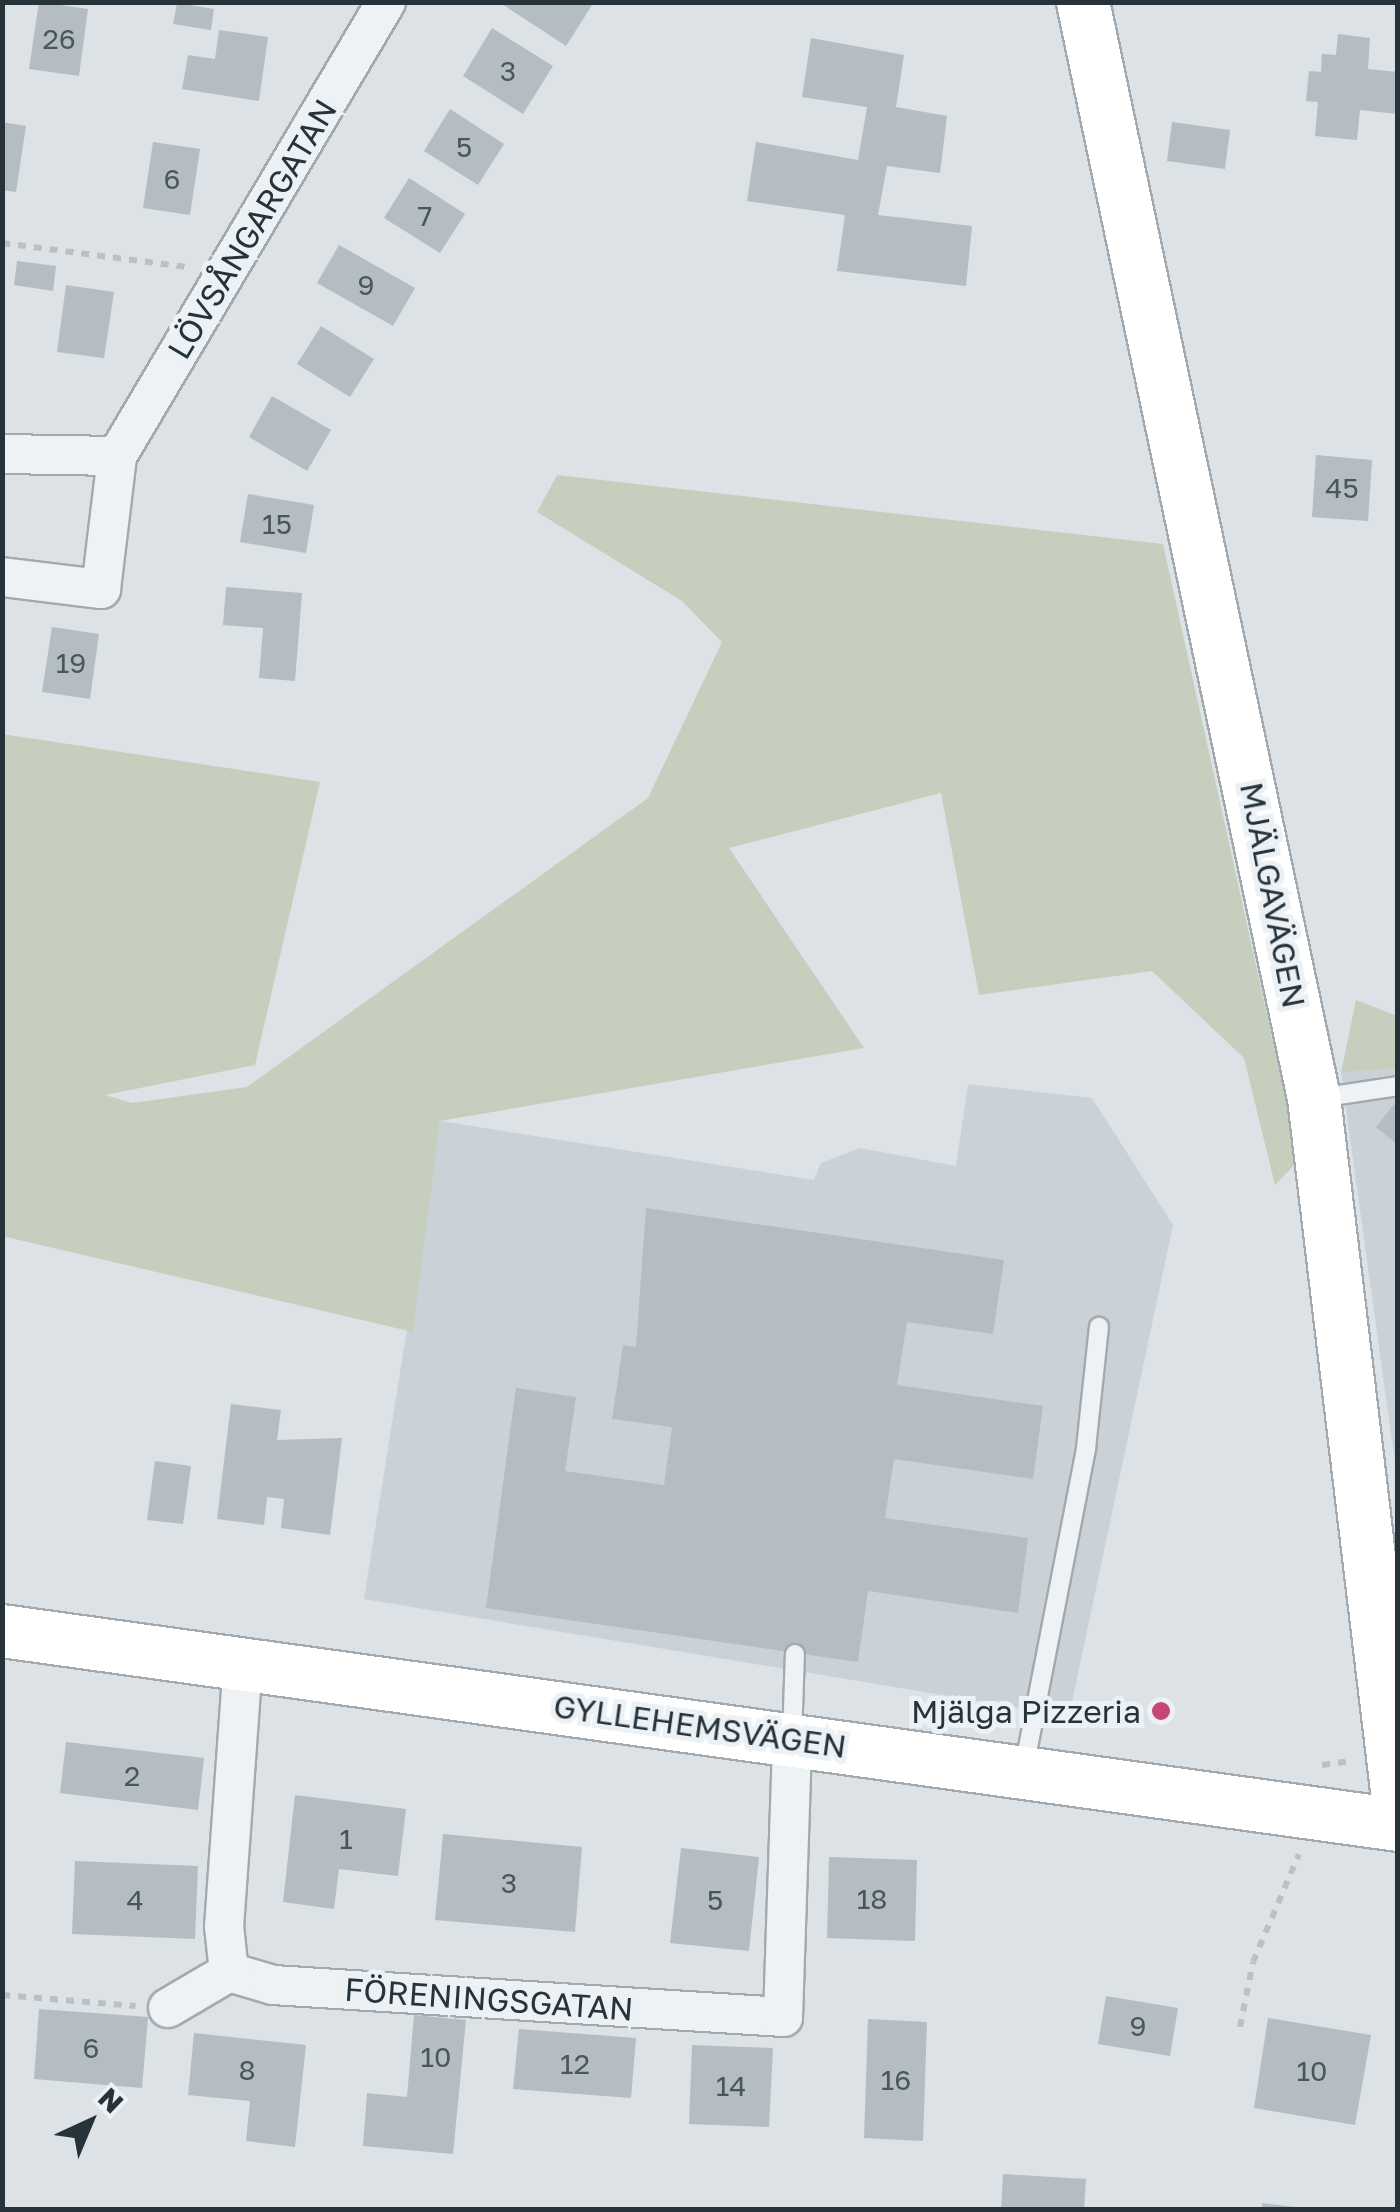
<!DOCTYPE html>
<html>
<head>
<meta charset="utf-8">
<style>
  body { margin:0 }
  #map { position:relative; width:1400px; height:2212px; overflow:hidden; background:#dce2e6; font-family:"Golos Text",sans-serif }
  div>[style] { position:absolute }
  .built>* { inset:0; background:#cbd2d7 }
  .green>* { inset:0; background:#c6cfbe }
  .building>* { inset:0; background:#b4bdc2 }
  .path>* { height:6px; margin-top:-3px; transform-origin:0; background:repeating-linear-gradient(90deg,#bbc0c4 0 8px,transparent 0 16px) }
  .roads { filter:drop-shadow(2px 0 #a2aaaf) drop-shadow(-2px 0 #a2aaaf) drop-shadow(0 2px #a2aaaf) drop-shadow(0 -2px #a2aaaf) }
  .lane>* { height:18px; margin:-9px; padding:0 9px; transform-origin:9px; border-radius:9px; background:#eff2f4 }
  .street>* { height:38px; margin:-19px; padding:0 19px; transform-origin:19px; border-radius:19px; background:#eff2f4 }
  .secondary>* { height:52px; margin:-26px; padding:0 26px; transform-origin:26px; border-radius:26px; background:#fff }
  .dots>* { width:28px; height:28px; translate:-50% -50%; box-sizing:border-box; border:5px solid #ebf1f4; border-radius:50% }
  span { translate:-50% -50%; white-space:nowrap; text-align:center; line-height:1.15; -webkit-text-stroke:10px #ebf1f4; paint-order:stroke }
  .number-label { font-size:28px; color:#4a565d }
  .number-label span { -webkit-text-stroke-width:0 }
  .street-label { font-size:32px; color:#27333b }
  .poi-label { font-size:32px; color:#27333b }
  .right { translate:-100% -50%; text-align:right }
  .frame { position:absolute; inset:0; border:5px solid #27333b; pointer-events:none }
  .north { position:absolute; left:40px; top:2072px; width:100px; height:100px; -webkit-text-stroke:8px #ebf1f4; paint-order:stroke; rotate:44deg; font-size:28px; font-weight:700; line-height:40px; text-align:center; color:#27333b }
  .north::after { content:''; display:block; margin:auto; width:35px; height:45px; background:#27333b; clip-path:polygon(50% 0,100% 100%,50% 72%,0 100%) }
</style>
</head>
<body>
<div id="map">
  <div class="built">
    <i style="clip-path:polygon(1397px 1068px,1397px 1477px,1341px 1073px)"></i>
    <i style="clip-path:polygon(968px 1084px,1092px 1098px,1173px 1225px,1069px 1716px,364px 1599px,440px 1121px,814px 1180px,821px 1163px,860px 1148px,956px 1166px)"></i>
  </div>
  <div class="green">
    <i style="clip-path:polygon(557px 475px,1163px 544px,1299px 1160px,1275px 1185px,1244px 1058px,1152px 971px,979px 995px,941px 793px,729px 848px,864px 1048px,440px 1121px,413px 1332px,2px 1236px,2px 734px,320px 782px,255px 1065px,105px 1095px,132px 1103px,247px 1087px,648px 798px,722px 642px,682px 601px,537px 512px)"></i>
    <i style="clip-path:polygon(1356px 1000px,1397px 1016px,1397px 1068px,1341px 1073px)"></i>
  </div>
  <div class="building">
    <i style="clip-path:polygon(39px 2px,88px 9px,79px 76px,29px 69px)"></i>
    <i style="clip-path:polygon(499px 2px,594px 2px,566px 46px)"></i>
    <i style="clip-path:polygon(177px 3px,214px 9px,211px 30px,173px 24px)"></i>
    <i style="clip-path:polygon(492px 28px,553px 66px,523px 114px,463px 76px)"></i>
    <i style="clip-path:polygon(219px 30px,268px 37px,259px 101px,182px 89px,188px 55px,215px 59px)"></i>
    <i style="clip-path:polygon(1338px 34px,1370px 38px,1368px 69px,1398px 72px,1398px 114px,1360px 110px,1357px 140px,1315px 136px,1318px 102px,1306px 101px,1309px 71px,1321px 72px,1322px 54px,1336px 55px)"></i>
    <i style="clip-path:polygon(811px 38px,904px 55px,896px 107px,947px 116px,940px 173px,887px 166px,878px 215px,972px 226px,966px 286px,837px 271px,845px 215px,747px 201px,756px 142px,858px 160px,867px 107px,802px 97px)"></i>
    <i style="clip-path:polygon(450px 109px,504px 144px,478px 185px,424px 151px)"></i>
    <i style="clip-path:polygon(2px 122px,26px 126px,16px 192px,2px 190px)"></i>
    <i style="clip-path:polygon(1172px 122px,1230px 130px,1225px 169px,1167px 161px)"></i>
    <i style="clip-path:polygon(153px 142px,200px 149px,190px 215px,143px 208px)"></i>
    <i style="clip-path:polygon(409px 178px,465px 214px,440px 253px,384px 218px)"></i>
    <i style="clip-path:polygon(339px 245px,415px 288px,393px 326px,317px 283px)"></i>
    <i style="clip-path:polygon(17px 261px,56px 266px,53px 291px,14px 285px)"></i>
    <i style="clip-path:polygon(66px 285px,114px 292px,104px 358px,57px 352px)"></i>
    <i style="clip-path:polygon(321px 326px,374px 359px,350px 397px,297px 364px)"></i>
    <i style="clip-path:polygon(272px 396px,331px 430px,307px 471px,249px 437px)"></i>
    <i style="clip-path:polygon(1316px 455px,1372px 460px,1368px 521px,1312px 517px)"></i>
    <i style="clip-path:polygon(248px 494px,314px 505px,306px 553px,240px 542px)"></i>
    <i style="clip-path:polygon(226px 587px,302px 593px,295px 681px,259px 678px,263px 628px,223px 625px)"></i>
    <i style="clip-path:polygon(52px 627px,99px 634px,90px 699px,42px 692px)"></i>
    <i style="clip-path:polygon(1398px 1099px,1398px 1145px,1376px 1127px)"></i>
    <i style="clip-path:polygon(646px 1208px,1004px 1260px,993px 1334px,907px 1322px,897px 1385px,1043px 1406px,1033px 1479px,894px 1459px,885px 1518px,1028px 1538px,1018px 1613px,868px 1591px,858px 1662px,486px 1608px,516px 1388px,576px 1397px,565px 1471px,664px 1485px,672px 1427px,612px 1419px,623px 1345px,636px 1347px)"></i>
    <i style="clip-path:polygon(231px 1404px,281px 1410px,277px 1440px,342px 1438px,330px 1535px,281px 1528px,284px 1499px,267px 1497px,264px 1525px,217px 1519px)"></i>
    <i style="clip-path:polygon(155px 1461px,191px 1466px,183px 1524px,147px 1520px)"></i>
    <i style="clip-path:polygon(66px 1742px,204px 1758px,198px 1810px,60px 1793px)"></i>
    <i style="clip-path:polygon(295px 1795px,406px 1809px,398px 1876px,339px 1869px,334px 1909px,283px 1902px)"></i>
    <i style="clip-path:polygon(443px 1834px,582px 1847px,575px 1932px,435px 1920px)"></i>
    <i style="clip-path:polygon(681px 1848px,759px 1857px,749px 1951px,670px 1943px)"></i>
    <i style="clip-path:polygon(829px 1857px,917px 1860px,915px 1941px,827px 1938px)"></i>
    <i style="clip-path:polygon(75px 1861px,198px 1866px,195px 1939px,72px 1934px)"></i>
    <i style="clip-path:polygon(1106px 1996px,1178px 2008px,1170px 2056px,1098px 2044px)"></i>
    <i style="clip-path:polygon(39px 2009px,148px 2017px,142px 2088px,34px 2079px)"></i>
    <i style="clip-path:polygon(414px 2015px,466px 2020px,453px 2154px,363px 2146px,367px 2093px,407px 2097px)"></i>
    <i style="clip-path:polygon(1268px 2018px,1371px 2035px,1355px 2125px,1254px 2108px)"></i>
    <i style="clip-path:polygon(868px 2019px,927px 2022px,923px 2141px,864px 2138px)"></i>
    <i style="clip-path:polygon(519px 2029px,636px 2038px,631px 2098px,513px 2089px)"></i>
    <i style="clip-path:polygon(194px 2033px,306px 2045px,295px 2147px,246px 2141px,250px 2101px,188px 2095px)"></i>
    <i style="clip-path:polygon(692px 2045px,773px 2048px,769px 2127px,689px 2124px)"></i>
    <i style="clip-path:polygon(1003px 2174px,1086px 2179px,1084px 2210px,1001px 2210px)"></i>
    <i style="clip-path:polygon(1262px 2203px,1296px 2207px,1296px 2210px,1262px 2210px)"></i>
  </div>
  <div class="path">
    <i style="left:2px;top:243px;width:186px;rotate:7.4deg"></i>
    <i style="left:1322px;top:1765px;width:27px;rotate:-8deg"></i>
    <i style="left:2px;top:1995px;width:134px;rotate:4.7deg"></i>
    <i style="left:1240px;top:2027px;width:66px;rotate:-78.7deg"></i>
    <i style="left:1253px;top:1962px;width:117px;rotate:-66.9deg"></i>
  </div>
  <div class="roads">
    <div class="lane">
      <i style="left:1319px;top:1098px;width:80px;rotate:-8.6deg"></i>
      <i style="left:792px;top:1738px;width:84px;rotate:-88deg"></i>
      <i style="left:1024px;top:1768px;width:326px;rotate:-79deg"></i>
      <i style="left:1086px;top:1448px;width:122px;rotate:-83.9deg"></i>
    </div>
    <div class="street">
      <i style="left:2px;top:454px;width:115px;rotate:1deg"></i>
      <i style="left:2px;top:577px;width:100px;rotate:6.9deg"></i>
      <i style="left:101px;top:589px;width:134px;rotate:-83.1deg"></i>
      <i style="left:117px;top:456px;width:528px;rotate:-59.35deg"></i>
      <i style="left:243px;top:1662px;width:265px;rotate:94.1deg"></i>
      <i style="left:224px;top:1926px;width:46px;rotate:83.8deg"></i>
      <i style="left:229px;top:1972px;width:46px;rotate:16.5deg"></i>
      <i style="left:273px;top:1985px;width:511px;rotate:3.59deg"></i>
      <i style="left:783px;top:2017px;width:278px;rotate:-88.1deg"></i>
      <i style="left:168px;top:2008px;width:71px;rotate:-30.5deg"></i>
    </div>
    <div class="secondary">
      <i style="left:1083px;top:2px;width:1120px;rotate:78.1deg"></i>
      <i style="left:1314px;top:1098px;width:705px;rotate:83.16deg"></i>
      <i style="left:2px;top:1631px;width:1409px;rotate:7.91deg"></i>
    </div>
  </div>
  <div class="dots">
    <i style="left:1161px;top:1711px;background:#c64678"></i>
  </div>
  <div class="number-label">
    <span style="left:59px;top:39px">26</span>
    <span style="left:508px;top:71px">3</span>
    <span style="left:464px;top:147px">5</span>
    <span style="left:172px;top:179px">6</span>
    <span style="left:425px;top:216px">7</span>
    <span style="left:366px;top:285px">9</span>
    <span style="left:1342px;top:488px">45</span>
    <span style="left:277px;top:524px">15</span>
    <span style="left:71px;top:663px">19</span>
    <span style="left:132px;top:1776px">2</span>
    <span style="left:346px;top:1839px">1</span>
    <span style="left:509px;top:1883px">3</span>
    <span style="left:872px;top:1899px">18</span>
    <span style="left:135px;top:1900px">4</span>
    <span style="left:715px;top:1900px">5</span>
    <span style="left:1138px;top:2026px">9</span>
    <span style="left:91px;top:2048px">6</span>
    <span style="left:436px;top:2057px">10</span>
    <span style="left:575px;top:2064px">12</span>
    <span style="left:247px;top:2070px">8</span>
    <span style="left:1312px;top:2071px">10</span>
    <span style="left:896px;top:2080px">16</span>
    <span style="left:731px;top:2086px">14</span>
  </div>
  <div class="street-label">
    <span style="left:252px;top:229px;rotate:-59deg">LÖVSÅNGARGATAN</span>
    <span style="left:1273px;top:895px;rotate:79deg">MJÄLGAVÄGEN</span>
    <span style="left:700px;top:1726px;rotate:8deg">GYLLEHEMSVÄGEN</span>
    <span style="left:489px;top:1999px;rotate:4deg">FÖRENINGSGATAN</span>
  </div>
  <div class="poi-label">
    <span class="right" style="left:1141px;top:1711px">Mjälga Pizzeria</span>
  </div>
  <div class="frame"></div>
  <div class="north">N</div>
</div>
</body>
</html>
